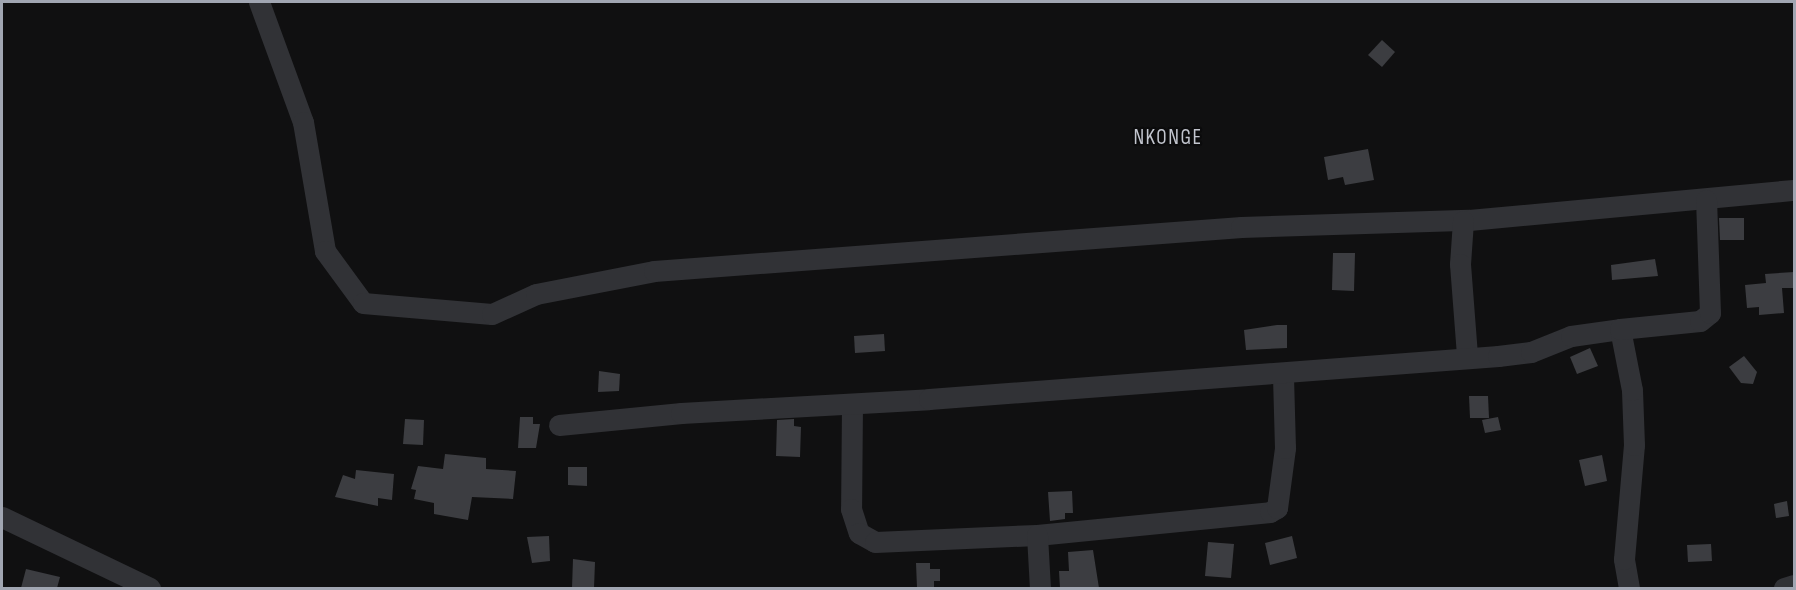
<!DOCTYPE html>
<html>
<head>
<meta charset="utf-8">
<style>
  body { margin:0 }
  #map { position:relative; width:1796px; height:590px; overflow:hidden; background:#101011; font-family:"Sofia Sans Condensed",sans-serif }
  div>[style] { position:absolute }
  .building>* { inset:0; background:#3c3d41 }
  .minor>* { height:21px; margin:-10.5px; padding:0 10.5px; transform-origin:10.5px; border-radius:10.5px; background:#313236 }
  span { translate:-50% -50%; white-space:nowrap; text-align:center; line-height:1.15; -webkit-text-stroke:4.5px #0b0b0c; paint-order:stroke }
  .quarter-label { font-size:21px; color:#c2c5ce; letter-spacing:1.5px }
  .frame { position:absolute; inset:0; border:3px solid #a1a6b2; pointer-events:none }
</style>
</head>
<body>
<div id="map">
  <div class="building">
    <i style="clip-path:polygon(1382px 40px,1395px 52px,1382px 67px,1368px 55px)"></i>
    <i style="clip-path:polygon(1368px 149px,1374px 180px,1345px 185px,1343px 177px,1328px 180px,1324px 157px)"></i>
    <i style="clip-path:polygon(1719px 218px,1744px 218px,1744px 240px,1720px 240px)"></i>
    <i style="clip-path:polygon(1333px 253px,1355px 253px,1354px 291px,1332px 290px)"></i>
    <i style="clip-path:polygon(1655px 259px,1658px 276px,1612px 280px,1611px 265px)"></i>
    <i style="clip-path:polygon(1794px 272px,1794px 288px,1782px 288px,1784px 313px,1759px 315px,1759px 307px,1747px 308px,1745px 285px,1766px 283px,1765px 274px)"></i>
    <i style="clip-path:polygon(1277px 325px,1287px 325px,1287px 348px,1246px 350px,1244px 330px)"></i>
    <i style="clip-path:polygon(884px 334px,885px 351px,855px 353px,854px 336px)"></i>
    <i style="clip-path:polygon(1590px 348px,1598px 366px,1577px 374px,1570px 357px)"></i>
    <i style="clip-path:polygon(1744px 356px,1757px 372px,1753px 384px,1741px 383px,1729px 367px)"></i>
    <i style="clip-path:polygon(599px 371px,620px 374px,619px 391px,598px 392px)"></i>
    <i style="clip-path:polygon(1469px 396px,1488px 396px,1489px 418px,1470px 418px)"></i>
    <i style="clip-path:polygon(520px 417px,533px 417px,533px 424px,540px 424px,536px 448px,518px 448px)"></i>
    <i style="clip-path:polygon(1498px 417px,1501px 430px,1485px 433px,1482px 420px)"></i>
    <i style="clip-path:polygon(405px 419px,424px 420px,423px 445px,403px 444px)"></i>
    <i style="clip-path:polygon(794px 419px,794px 426px,801px 427px,800px 457px,776px 456px,777px 420px)"></i>
    <i style="clip-path:polygon(445px 454px,486px 458px,486px 469px,516px 471px,513px 499px,472px 497px,468px 520px,434px 514px,434px 503px,414px 499px,416px 490px,411px 489px,418px 466px,443px 469px)"></i>
    <i style="clip-path:polygon(1602px 455px,1607px 481px,1585px 486px,1579px 460px)"></i>
    <i style="clip-path:polygon(568px 467px,587px 467px,587px 486px,568px 485px)"></i>
    <i style="clip-path:polygon(356px 470px,394px 474px,392px 500px,378px 498px,378px 506px,335px 497px,343px 475px,355px 479px)"></i>
    <i style="clip-path:polygon(1072px 491px,1073px 513px,1065px 513px,1065px 519px,1050px 521px,1048px 492px)"></i>
    <i style="clip-path:polygon(1787px 501px,1789px 516px,1776px 518px,1774px 504px)"></i>
    <i style="clip-path:polygon(549px 536px,550px 561px,532px 563px,527px 537px)"></i>
    <i style="clip-path:polygon(1292px 536px,1297px 558px,1270px 565px,1265px 543px)"></i>
    <i style="clip-path:polygon(1208px 542px,1234px 544px,1231px 578px,1205px 576px)"></i>
    <i style="clip-path:polygon(1711px 544px,1712px 561px,1688px 562px,1687px 545px)"></i>
    <i style="clip-path:polygon(1093px 550px,1099px 588px,1060px 588px,1059px 571px,1069px 571px,1068px 552px)"></i>
    <i style="clip-path:polygon(573px 559px,595px 562px,594px 588px,572px 588px)"></i>
    <i style="clip-path:polygon(916px 563px,930px 563px,930px 569px,940px 569px,940px 581px,934px 581px,934px 588px,917px 588px)"></i>
    <i style="clip-path:polygon(26px 569px,60px 577px,57px 588px,21px 588px)"></i>
  </div>
  <div class="minor">
    <i style="left:259px;top:2px;width:128px;rotate:69.9deg"></i>
    <i style="left:303px;top:122px;width:131px;rotate:80.3deg"></i>
    <i style="left:325px;top:251px;width:64px;rotate:53.8deg"></i>
    <i style="left:363px;top:303px;width:129px;rotate:4.9deg"></i>
    <i style="left:492px;top:314px;width:48px;rotate:-24.4deg"></i>
    <i style="left:536px;top:294px;width:120px;rotate:-11deg"></i>
    <i style="left:654px;top:271px;width:589px;rotate:-4.29deg"></i>
    <i style="left:1241px;top:227px;width:228px;rotate:-1.8deg"></i>
    <i style="left:1469px;top:220px;width:326px;rotate:-5.3deg"></i>
    <i style="left:1463px;top:221px;width:43px;rotate:94deg"></i>
    <i style="left:1460px;top:264px;width:92px;rotate:85.6deg"></i>
    <i style="left:852px;top:404px;width:105px;rotate:90.5deg"></i>
    <i style="left:851px;top:509px;width:25px;rotate:72deg"></i>
    <i style="left:859px;top:533px;width:18px;rotate:29deg"></i>
    <i style="left:875px;top:542px;width:162px;rotate:-2.5deg"></i>
    <i style="left:1037px;top:535px;width:234px;rotate:-5.6deg"></i>
    <i style="left:1270px;top:512px;width:8px;rotate:-30deg"></i>
    <i style="left:1277px;top:508px;width:61px;rotate:-82.4deg"></i>
    <i style="left:1285px;top:448px;width:73px;rotate:-91.6deg"></i>
    <i style="left:559px;top:425px;width:123px;rotate:-5.6deg"></i>
    <i style="left:681px;top:413px;width:248px;rotate:-3.2deg"></i>
    <i style="left:929px;top:399px;width:571px;rotate:-4.32deg"></i>
    <i style="left:1498px;top:356px;width:33px;rotate:-7deg"></i>
    <i style="left:1531px;top:352px;width:43px;rotate:-21.8deg"></i>
    <i style="left:1571px;top:336px;width:49px;rotate:-8.1deg"></i>
    <i style="left:2px;top:517px;width:164px;rotate:25.6deg"></i>
    <i style="left:1037px;top:535px;width:53px;rotate:86.8deg"></i>
    <i style="left:1629px;top:588px;width:29px;rotate:-100deg"></i>
    <i style="left:1624px;top:559px;width:114px;rotate:-85deg"></i>
    <i style="left:1634px;top:445px;width:55px;rotate:-92.1deg"></i>
    <i style="left:1632px;top:390px;width:62px;rotate:-101.1deg"></i>
    <i style="left:1620px;top:329px;width:80px;rotate:-5.7deg"></i>
    <i style="left:1700px;top:321px;width:13px;rotate:-39deg"></i>
    <i style="left:1710px;top:313px;width:113px;rotate:-92deg"></i>
    <i style="left:1784px;top:588px;width:10px;rotate:-17deg"></i>
  </div>
  <div class="quarter-label">
    <span style="left:1168px;top:138px">NKONGE</span>
  </div>
  <div class="frame"></div>
</div>
</body>
</html>
